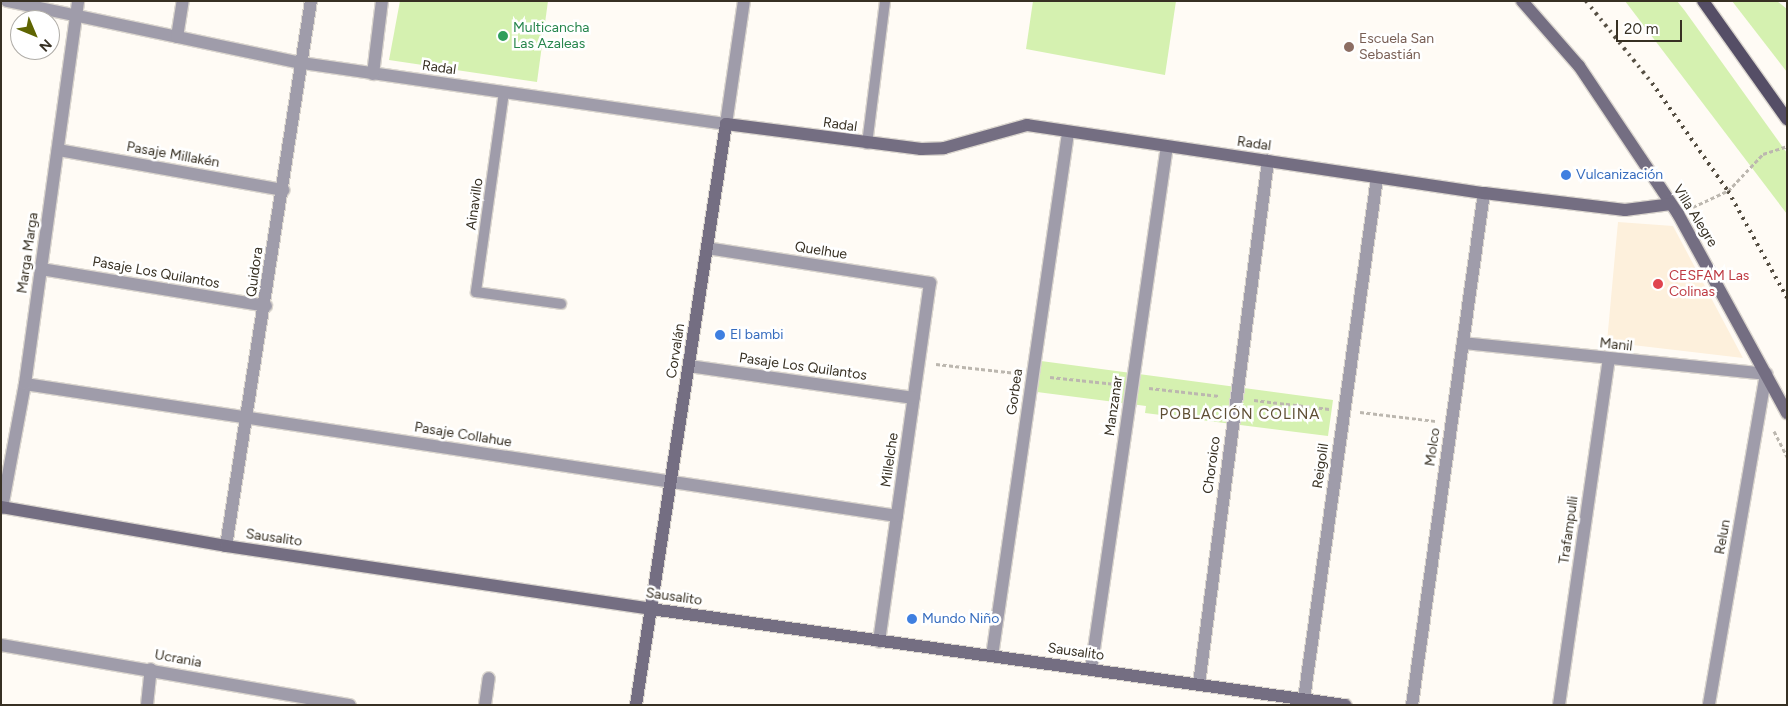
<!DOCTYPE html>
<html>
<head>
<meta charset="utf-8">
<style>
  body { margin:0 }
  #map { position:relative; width:1788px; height:706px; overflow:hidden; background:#fffbf5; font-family:Figtree,sans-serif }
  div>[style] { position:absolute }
  .medical>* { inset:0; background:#fdf0dc }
  .green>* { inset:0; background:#d5f1b0 }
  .path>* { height:3px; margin-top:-1.5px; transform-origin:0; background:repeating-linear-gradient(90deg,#bcb7af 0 4px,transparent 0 6.5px) }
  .roads { filter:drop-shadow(1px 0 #dbd6cf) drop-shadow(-1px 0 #dbd6cf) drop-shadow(0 1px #dbd6cf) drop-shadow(0 -1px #dbd6cf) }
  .lane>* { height:10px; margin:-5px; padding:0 5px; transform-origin:5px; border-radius:5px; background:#9f9caa }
  .street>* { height:12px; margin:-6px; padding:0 6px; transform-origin:6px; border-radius:6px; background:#9f9caa }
  .secondary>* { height:12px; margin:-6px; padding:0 6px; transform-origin:6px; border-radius:6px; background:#746e82 }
  .primary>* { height:12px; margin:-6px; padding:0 6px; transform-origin:6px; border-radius:6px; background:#554e66 }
  .rail>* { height:4px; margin-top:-2px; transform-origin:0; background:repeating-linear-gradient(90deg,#554e42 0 2.5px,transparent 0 7.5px) }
  .dots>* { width:14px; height:14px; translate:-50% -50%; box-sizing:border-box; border:2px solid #fff; border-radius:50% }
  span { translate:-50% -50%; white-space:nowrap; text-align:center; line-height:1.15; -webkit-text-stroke:5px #fff; paint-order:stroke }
  .leisure-label { font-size:14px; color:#27864d }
  .left { translate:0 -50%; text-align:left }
  .education-label { font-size:14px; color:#785e54 }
  .street-label { font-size:14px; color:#373023 }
  .shop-label { font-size:14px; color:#366cbe }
  .health-label { font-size:14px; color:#be3a42 }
  .neighbourhood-label { font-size:15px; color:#5e4e33; letter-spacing:1px }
  .frame { position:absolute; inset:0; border:2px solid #373023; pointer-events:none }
  .north { position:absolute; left:10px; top:10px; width:50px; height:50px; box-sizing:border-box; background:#fff; border:1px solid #afaca7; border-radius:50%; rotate:135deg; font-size:14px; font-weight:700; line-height:20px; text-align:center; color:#373023 }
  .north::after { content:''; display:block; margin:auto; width:18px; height:22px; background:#5f6502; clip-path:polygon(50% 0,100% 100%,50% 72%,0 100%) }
  .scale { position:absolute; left:1616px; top:20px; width:66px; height:22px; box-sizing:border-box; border:2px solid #373023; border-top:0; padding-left:6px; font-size:15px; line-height:18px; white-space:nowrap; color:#373023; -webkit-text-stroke:4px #fff; paint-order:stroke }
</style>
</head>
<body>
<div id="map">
  <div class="medical">
    <i style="clip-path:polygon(1618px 222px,1673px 226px,1743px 358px,1607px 342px)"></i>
  </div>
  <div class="green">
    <i style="clip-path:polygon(400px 1px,548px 1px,537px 82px,389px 60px)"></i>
    <i style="clip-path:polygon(1033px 1px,1176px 1px,1165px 75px,1026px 49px)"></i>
    <i style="clip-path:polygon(1625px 1px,1677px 1px,1685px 11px,1787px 153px,1787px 214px)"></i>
    <i style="clip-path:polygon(1732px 1px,1777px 1px,1787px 9px,1787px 72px)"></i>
    <i style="clip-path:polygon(1041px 361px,1333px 400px,1328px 436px,1145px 413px,1146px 406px,1037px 392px)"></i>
  </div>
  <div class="path">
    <i style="left:1693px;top:207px;width:38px;rotate:-25deg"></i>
    <i style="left:1728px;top:191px;width:51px;rotate:-46.6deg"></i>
    <i style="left:1763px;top:154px;width:25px;rotate:-18deg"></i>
    <i style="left:936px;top:364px;width:81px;rotate:6.4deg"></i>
    <i style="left:1050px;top:377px;width:66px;rotate:6.1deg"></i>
    <i style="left:1149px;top:388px;width:71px;rotate:6.4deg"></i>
    <i style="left:1254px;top:400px;width:76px;rotate:6.8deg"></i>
    <i style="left:1360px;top:412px;width:77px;rotate:6.8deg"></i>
    <i style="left:1774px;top:431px;width:29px;rotate:63deg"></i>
  </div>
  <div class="roads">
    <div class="lane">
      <i style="left:504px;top:92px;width:202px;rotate:98deg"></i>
      <i style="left:476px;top:292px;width:86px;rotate:8deg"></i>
      <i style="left:867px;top:144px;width:144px;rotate:-82.8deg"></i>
    </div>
    <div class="street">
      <i style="left:7px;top:1px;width:301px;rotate:11.9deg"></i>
      <i style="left:302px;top:63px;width:428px;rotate:8.2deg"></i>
      <i style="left:726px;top:124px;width:124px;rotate:-81.7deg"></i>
      <i style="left:177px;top:37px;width:36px;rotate:-81deg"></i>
      <i style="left:373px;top:74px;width:74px;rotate:-83deg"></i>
      <i style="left:58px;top:150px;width:229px;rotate:10.1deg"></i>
      <i style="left:707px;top:248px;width:226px;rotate:8.9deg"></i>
      <i style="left:930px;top:283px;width:362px;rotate:98.1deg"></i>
      <i style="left:41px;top:269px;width:228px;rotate:9.3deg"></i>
      <i style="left:1463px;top:343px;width:305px;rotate:5.8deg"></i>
      <i style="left:1766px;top:374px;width:336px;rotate:99.8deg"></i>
      <i style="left:689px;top:366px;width:227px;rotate:8.1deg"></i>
      <i style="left:25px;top:384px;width:882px;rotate:8.61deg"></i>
      <i style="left:2px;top:508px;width:126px;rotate:-79.5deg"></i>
      <i style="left:25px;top:384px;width:387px;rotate:-82.1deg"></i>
      <i style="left:226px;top:546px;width:552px;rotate:-81.14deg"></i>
      <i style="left:1px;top:645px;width:354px;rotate:9.8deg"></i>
      <i style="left:992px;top:656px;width:528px;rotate:-81.73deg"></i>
      <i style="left:1091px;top:670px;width:529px;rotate:-81.75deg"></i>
      <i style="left:1199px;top:684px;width:528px;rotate:-82.48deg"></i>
      <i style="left:1304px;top:699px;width:526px;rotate:-82.02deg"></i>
      <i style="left:147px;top:705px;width:36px;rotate:-84deg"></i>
      <i style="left:485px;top:705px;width:27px;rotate:-82deg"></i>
      <i style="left:1412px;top:705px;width:517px;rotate:-82deg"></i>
      <i style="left:1559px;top:705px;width:350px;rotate:-81.8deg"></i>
    </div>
    <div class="secondary">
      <i style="left:1522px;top:1px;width:86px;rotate:48.8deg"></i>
      <i style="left:1579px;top:66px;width:178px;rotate:56.2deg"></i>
      <i style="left:1678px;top:214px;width:227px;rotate:61.3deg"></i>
      <i style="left:1px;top:507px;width:228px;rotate:9.8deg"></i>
      <i style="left:226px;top:546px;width:430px;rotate:8.4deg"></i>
      <i style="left:651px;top:609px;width:701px;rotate:7.88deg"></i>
      <i style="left:636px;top:705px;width:588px;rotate:-81.19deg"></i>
      <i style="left:726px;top:124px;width:197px;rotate:7.3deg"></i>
      <i style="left:921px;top:149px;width:23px;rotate:-2deg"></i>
      <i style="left:944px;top:148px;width:86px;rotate:-15.5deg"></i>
      <i style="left:1027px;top:125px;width:462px;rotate:8.5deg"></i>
      <i style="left:1484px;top:193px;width:142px;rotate:6.9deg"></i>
      <i style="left:1625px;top:210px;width:46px;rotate:-7.4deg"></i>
    </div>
    <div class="primary">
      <i style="left:1703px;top:1px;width:145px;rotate:54.6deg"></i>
    </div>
  </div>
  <div class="rail">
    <i style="left:1586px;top:1px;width:105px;rotate:51.2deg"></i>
    <i style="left:1652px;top:83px;width:132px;rotate:54.9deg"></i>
    <i style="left:1728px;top:191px;width:122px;rotate:61.1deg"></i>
  </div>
  <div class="dots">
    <i style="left:503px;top:36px;background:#2e9e5b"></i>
    <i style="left:1349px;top:47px;background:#8d6e63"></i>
    <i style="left:1566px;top:175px;background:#3f7fe0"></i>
    <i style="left:1658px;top:284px;background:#e0444e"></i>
    <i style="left:720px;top:335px;background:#3f7fe0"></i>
    <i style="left:912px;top:619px;background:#3f7fe0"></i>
  </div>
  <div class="leisure-label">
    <span class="left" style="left:513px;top:36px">Multicancha<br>Las Azaleas</span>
  </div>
  <div class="education-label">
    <span class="left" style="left:1359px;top:47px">Escuela San<br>Sebastián</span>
  </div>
  <div class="street-label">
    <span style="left:439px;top:68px;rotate:8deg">Radal</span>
    <span style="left:840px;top:125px;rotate:8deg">Radal</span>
    <span style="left:1254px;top:144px;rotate:8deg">Radal</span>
    <span style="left:173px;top:155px;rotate:10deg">Pasaje Millakén</span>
    <span style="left:475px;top:204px;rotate:-82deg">Ainavillo</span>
    <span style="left:1695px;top:216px;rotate:58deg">Villa Alegre</span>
    <span style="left:821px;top:251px;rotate:9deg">Quelhue</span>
    <span style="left:28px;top:253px;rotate:-82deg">Marga Marga</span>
    <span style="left:255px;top:272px;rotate:-82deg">Quidora</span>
    <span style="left:156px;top:273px;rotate:10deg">Pasaje Los Quilantos</span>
    <span style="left:1616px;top:345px;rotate:6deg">Manil</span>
    <span style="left:676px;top:351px;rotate:-81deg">Corvalán</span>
    <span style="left:803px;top:367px;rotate:8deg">Pasaje Los Quilantos</span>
    <span style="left:1015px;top:392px;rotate:-82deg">Gorbea</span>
    <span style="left:1114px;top:406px;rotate:-82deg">Manzanar</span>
    <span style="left:463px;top:435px;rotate:9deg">Pasaje Collahue</span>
    <span style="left:1433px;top:447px;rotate:-82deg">Molco</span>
    <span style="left:890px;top:460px;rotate:-82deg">Millelche</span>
    <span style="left:1212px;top:465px;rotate:-82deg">Choroico</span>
    <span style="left:1321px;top:466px;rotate:-82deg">Reigolil</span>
    <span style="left:1569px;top:530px;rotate:-82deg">Trafampulli</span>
    <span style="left:1723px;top:537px;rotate:-80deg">Relun</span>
    <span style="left:274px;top:538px;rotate:8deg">Sausalito</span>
    <span style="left:674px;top:597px;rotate:8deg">Sausalito</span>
    <span style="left:1076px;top:652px;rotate:8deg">Sausalito</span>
    <span style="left:178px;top:659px;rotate:10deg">Ucrania</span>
  </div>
  <div class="shop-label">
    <span class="left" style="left:1576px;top:175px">Vulcanización</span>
    <span class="left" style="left:730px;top:335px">El bambi</span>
    <span class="left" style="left:922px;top:619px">Mundo Niño</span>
  </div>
  <div class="health-label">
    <span class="left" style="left:1669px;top:284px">CESFAM Las<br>Colinas</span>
  </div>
  <div class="neighbourhood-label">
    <span style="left:1240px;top:415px">POBLACIÓN COLINA</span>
  </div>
  <div class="frame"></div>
  <div class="north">N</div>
  <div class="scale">20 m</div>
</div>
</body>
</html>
